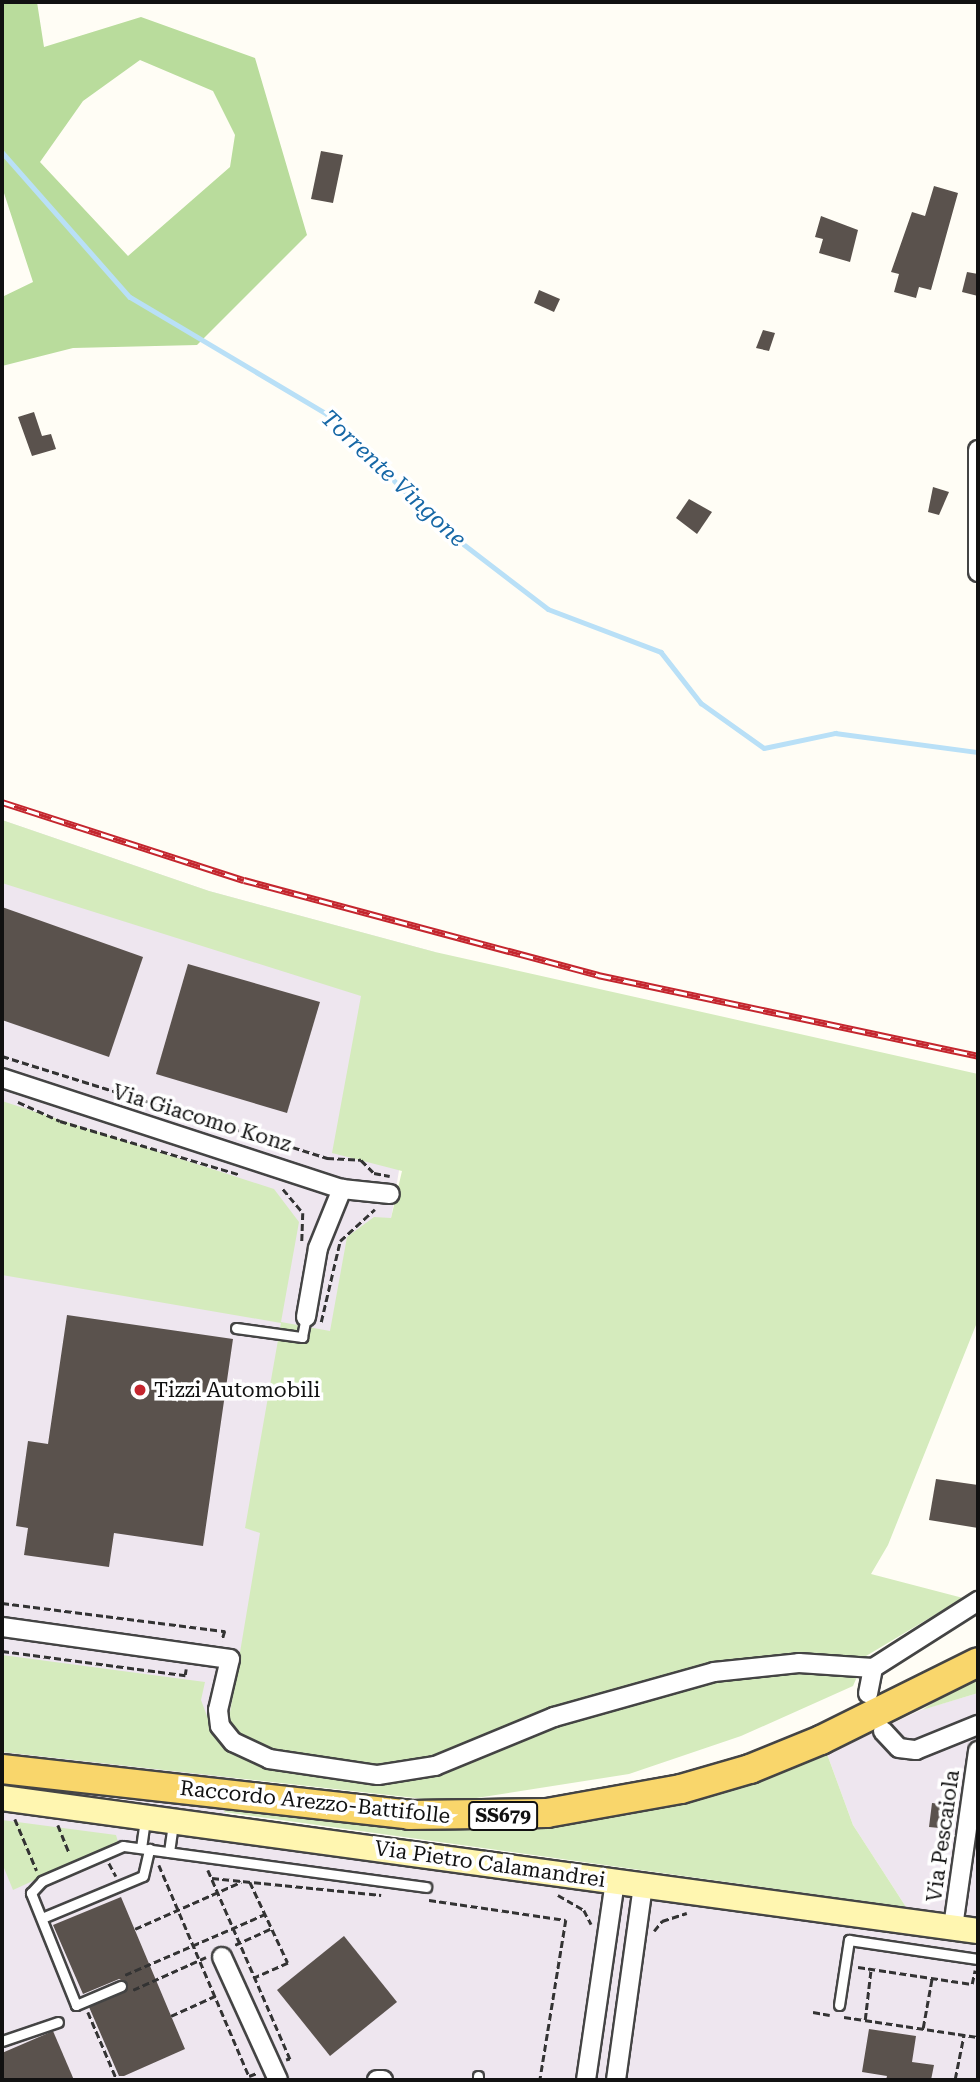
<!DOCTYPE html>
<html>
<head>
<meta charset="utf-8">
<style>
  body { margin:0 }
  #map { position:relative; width:980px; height:2082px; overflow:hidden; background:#fffdf5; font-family:"Roboto Serif",serif }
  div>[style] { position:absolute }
  .industrial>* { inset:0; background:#eee6ef }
  .green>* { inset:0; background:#d5ebbd }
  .forest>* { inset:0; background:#b9dc9c }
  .stream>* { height:4.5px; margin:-2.25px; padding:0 2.25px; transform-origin:2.25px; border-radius:2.25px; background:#b9e0f7 }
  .building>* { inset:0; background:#5a524d }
  .path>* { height:2.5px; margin-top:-1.25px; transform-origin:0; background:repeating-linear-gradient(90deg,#333 0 7px,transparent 0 10.5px) }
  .roads { filter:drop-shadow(2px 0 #444) drop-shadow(-2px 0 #444) drop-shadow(0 2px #444) drop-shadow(0 -2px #444) }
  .service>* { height:9px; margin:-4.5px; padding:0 4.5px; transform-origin:4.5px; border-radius:4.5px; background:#fff }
  .minor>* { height:18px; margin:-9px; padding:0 9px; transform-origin:9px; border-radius:9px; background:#fff }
  .secondary>* { height:24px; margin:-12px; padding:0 12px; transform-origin:12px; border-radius:12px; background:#fff6b0 }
  .primary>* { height:28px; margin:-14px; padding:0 14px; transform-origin:14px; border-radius:14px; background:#f9d66b }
  .rail>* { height:7px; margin-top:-3.5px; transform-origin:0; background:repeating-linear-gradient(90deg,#fff 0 13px,#c4262e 0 26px); box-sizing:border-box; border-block:2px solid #c4262e }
  .dots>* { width:19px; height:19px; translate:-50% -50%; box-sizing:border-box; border:4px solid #fff; border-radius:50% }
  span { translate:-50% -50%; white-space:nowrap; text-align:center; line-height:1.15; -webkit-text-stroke:7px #fff; paint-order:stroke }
  .shield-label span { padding:2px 5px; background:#fff; border:2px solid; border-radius:5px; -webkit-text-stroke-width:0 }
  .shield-label { font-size:19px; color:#111; font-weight:700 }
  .street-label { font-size:21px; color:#111 }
  .poi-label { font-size:21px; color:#111 }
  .left { translate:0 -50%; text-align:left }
  .water-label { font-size:23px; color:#1768a6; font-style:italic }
  .frame { position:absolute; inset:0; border:4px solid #111; pointer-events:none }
</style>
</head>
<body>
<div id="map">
  <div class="industrial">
    <i style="clip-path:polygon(2px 820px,209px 891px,435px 952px,391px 1219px,222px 1827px,978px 1931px,978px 2080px,2px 2080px)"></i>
    <i style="clip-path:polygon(978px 1693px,978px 1917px,906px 1907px,853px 1825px,827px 1754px,921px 1710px)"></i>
  </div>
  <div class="green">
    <i style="clip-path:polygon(2px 820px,209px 891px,435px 952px,978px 1074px,978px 1320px,888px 1545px,871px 1574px,963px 1598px,866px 1656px,853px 1686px,741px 1736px,629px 1774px,451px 1802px,2px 1752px,2px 1655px,205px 1682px,201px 1700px,207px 1716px,230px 1712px,260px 1533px,245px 1528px,281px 1323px,2px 1275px,2px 1101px,274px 1189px,299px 1222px,281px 1322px,330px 1331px,347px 1237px,374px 1217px,391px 1218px,402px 1171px,332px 1153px,361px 996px,2px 883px)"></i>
    <i style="clip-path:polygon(978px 1673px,978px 1693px,922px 1710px)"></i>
    <i style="clip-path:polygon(827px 1754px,853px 1825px,906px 1907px,224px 1812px,226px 1804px,518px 1826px,630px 1815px)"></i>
    <i style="clip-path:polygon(2px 1820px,116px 1835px,118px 1842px,13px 1890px,2px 1863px)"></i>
  </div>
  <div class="forest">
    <i style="clip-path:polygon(evenodd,2px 2px,37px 2px,44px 47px,141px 17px,255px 58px,307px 235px,197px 345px,73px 348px,2px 366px,2px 297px,33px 282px,2px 187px,2px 2px,140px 60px,213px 91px,235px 135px,230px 167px,128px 256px,40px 162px,83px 101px,140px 60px)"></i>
  </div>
  <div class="stream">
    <i style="left:2px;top:152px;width:193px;rotate:48.6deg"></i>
    <i style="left:130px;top:297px;width:229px;rotate:30.7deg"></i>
    <i style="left:327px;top:414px;width:159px;rotate:44.7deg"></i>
    <i style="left:440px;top:526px;width:136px;rotate:37.5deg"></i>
    <i style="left:548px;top:609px;width:121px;rotate:20.8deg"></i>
    <i style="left:661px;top:652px;width:65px;rotate:51.9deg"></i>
    <i style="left:701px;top:703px;width:77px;rotate:35.5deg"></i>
    <i style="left:764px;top:748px;width:73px;rotate:-11.9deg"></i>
    <i style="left:835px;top:733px;width:144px;rotate:7.6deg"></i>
  </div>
  <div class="building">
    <i style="clip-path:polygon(321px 151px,343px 155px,333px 203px,311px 199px)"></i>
    <i style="clip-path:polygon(934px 186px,958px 193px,931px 290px,919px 287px,916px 298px,894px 292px,899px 274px,891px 272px,912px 212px,925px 216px)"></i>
    <i style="clip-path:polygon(821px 216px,858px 230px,850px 262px,819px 253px,823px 239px,815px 237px)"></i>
    <i style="clip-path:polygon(967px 272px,978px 274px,978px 296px,962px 292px)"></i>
    <i style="clip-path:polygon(539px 290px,560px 299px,554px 312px,534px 303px)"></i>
    <i style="clip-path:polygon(763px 330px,775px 333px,769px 351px,756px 348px)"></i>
    <i style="clip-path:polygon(34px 412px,42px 436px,51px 434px,56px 449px,32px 456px,18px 417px)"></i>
    <i style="clip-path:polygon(933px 487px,949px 492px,939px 515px,928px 512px)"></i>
    <i style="clip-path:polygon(689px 499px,712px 512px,697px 534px,676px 518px)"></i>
    <i style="clip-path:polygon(2px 907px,143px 957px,109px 1057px,2px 1020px)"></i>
    <i style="clip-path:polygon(188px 964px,320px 1002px,287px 1113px,156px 1074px)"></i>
    <i style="clip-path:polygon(67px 1315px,233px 1339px,203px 1546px,114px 1533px,109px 1567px,24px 1555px,28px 1528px,16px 1526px,28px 1441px,48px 1444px)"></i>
    <i style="clip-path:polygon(936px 1479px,978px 1485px,978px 1528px,929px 1520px)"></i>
    <i style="clip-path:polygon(932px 1803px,953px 1805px,950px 1829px,929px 1827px)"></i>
    <i style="clip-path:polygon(121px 1897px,185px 2049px,124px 2076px,119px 2076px,89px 2007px,124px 1992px,127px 1983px,119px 1979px,83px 1994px,53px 1925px)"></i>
    <i style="clip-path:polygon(344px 1936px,397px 2002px,330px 2056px,277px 1990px)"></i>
    <i style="clip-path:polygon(869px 2029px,916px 2036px,912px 2062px,934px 2065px,931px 2080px,886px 2080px,887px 2076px,862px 2072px)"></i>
    <i style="clip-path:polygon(53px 2031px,74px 2080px,2px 2080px,2px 2053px)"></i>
  </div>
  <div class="path">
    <i style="left:2px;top:1056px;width:341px;rotate:17.4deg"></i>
    <i style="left:327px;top:1158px;width:34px;rotate:3deg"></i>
    <i style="left:361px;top:1160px;width:18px;rotate:45deg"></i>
    <i style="left:374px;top:1173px;width:16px;rotate:11deg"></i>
    <i style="left:18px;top:1102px;width:46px;rotate:24.3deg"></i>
    <i style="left:60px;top:1121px;width:186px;rotate:16.6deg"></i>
    <i style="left:283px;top:1189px;width:31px;rotate:50deg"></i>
    <i style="left:303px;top:1213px;width:28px;rotate:92deg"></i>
    <i style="left:321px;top:1322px;width:83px;rotate:-76.8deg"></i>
    <i style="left:340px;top:1241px;width:47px;rotate:-42.4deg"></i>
    <i style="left:2px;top:1603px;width:225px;rotate:7.2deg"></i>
    <i style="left:225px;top:1631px;width:10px;rotate:107deg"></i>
    <i style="left:2px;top:1651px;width:185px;rotate:7.5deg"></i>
    <i style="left:185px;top:1675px;width:6px;rotate:-81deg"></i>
    <i style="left:15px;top:1819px;width:56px;rotate:67.1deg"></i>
    <i style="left:58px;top:1825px;width:31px;rotate:68deg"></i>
    <i style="left:109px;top:1863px;width:15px;rotate:62deg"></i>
    <i style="left:159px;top:1865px;width:229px;rotate:66.9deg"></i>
    <i style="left:249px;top:2076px;width:9px;rotate:-21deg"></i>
    <i style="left:208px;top:1870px;width:206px;rotate:66.5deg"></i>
    <i style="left:290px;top:2059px;width:4px;rotate:166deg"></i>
    <i style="left:212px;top:1878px;width:170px;rotate:5.7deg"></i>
    <i style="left:250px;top:1882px;width:89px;rotate:64.9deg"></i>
    <i style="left:288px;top:1963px;width:36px;rotate:156deg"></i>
    <i style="left:558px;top:1895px;width:30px;rotate:30deg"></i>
    <i style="left:584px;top:1910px;width:16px;rotate:63deg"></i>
    <i style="left:429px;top:1900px;width:138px;rotate:8.3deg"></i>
    <i style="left:566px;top:1920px;width:162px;rotate:99.2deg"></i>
    <i style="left:135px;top:1929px;width:116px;rotate:-23.9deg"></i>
    <i style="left:654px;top:1931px;width:13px;rotate:-51deg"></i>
    <i style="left:662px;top:1921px;width:26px;rotate:-18deg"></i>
    <i style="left:235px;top:1945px;width:41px;rotate:-24.7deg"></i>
    <i style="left:858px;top:1967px;width:115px;rotate:8.5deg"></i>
    <i style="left:972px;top:1984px;width:14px;rotate:-78deg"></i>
    <i style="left:125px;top:1975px;width:153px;rotate:-23.5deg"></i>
    <i style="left:133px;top:1990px;width:80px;rotate:-24.3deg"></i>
    <i style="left:88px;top:2012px;width:74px;rotate:66.9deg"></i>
    <i style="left:813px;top:2012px;width:17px;rotate:10deg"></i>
    <i style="left:171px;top:2016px;width:51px;rotate:-24.5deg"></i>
    <i style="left:844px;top:2017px;width:135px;rotate:8.5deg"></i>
    <i style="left:865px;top:2020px;width:52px;rotate:-83.4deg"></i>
    <i style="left:923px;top:2028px;width:51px;rotate:-79.8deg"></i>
    <i style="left:955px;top:2079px;width:46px;rotate:-78.7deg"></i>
  </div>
  <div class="roads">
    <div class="service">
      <i style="left:236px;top:1328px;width:67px;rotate:7.8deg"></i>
      <i style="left:302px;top:1337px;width:20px;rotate:-79deg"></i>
      <i style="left:141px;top:1848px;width:30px;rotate:-82deg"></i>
      <i style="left:169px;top:1852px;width:30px;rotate:-82deg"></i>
      <i style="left:42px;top:1918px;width:109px;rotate:-22.6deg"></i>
      <i style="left:143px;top:1876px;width:28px;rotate:-77deg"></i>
      <i style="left:121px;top:1986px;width:49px;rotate:157.1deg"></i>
      <i style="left:76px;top:2005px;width:121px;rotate:-111.9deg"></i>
      <i style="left:31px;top:1893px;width:16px;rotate:-47deg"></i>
      <i style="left:42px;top:1881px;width:88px;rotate:-23.4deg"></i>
      <i style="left:123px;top:1846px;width:306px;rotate:7.7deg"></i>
      <i style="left:839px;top:2005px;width:66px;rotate:-81.3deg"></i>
      <i style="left:849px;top:1940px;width:130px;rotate:8.4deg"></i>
      <i style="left:2px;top:2041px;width:59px;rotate:-18.7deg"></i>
      <i style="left:478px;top:2080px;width:4px;rotate:-90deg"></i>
    </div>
    <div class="minor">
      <i style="left:978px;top:572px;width:122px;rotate:-90deg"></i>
      <i style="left:2px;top:1078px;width:358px;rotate:18.1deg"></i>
      <i style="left:342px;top:1189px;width:48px;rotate:5.9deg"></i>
      <i style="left:306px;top:1317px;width:70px;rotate:-80.1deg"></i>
      <i style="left:318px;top:1248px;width:64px;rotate:-67.9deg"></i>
      <i style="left:2px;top:1627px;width:230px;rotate:8deg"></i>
      <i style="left:230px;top:1659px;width:52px;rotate:103.2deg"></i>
      <i style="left:218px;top:1710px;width:16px;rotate:83deg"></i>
      <i style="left:220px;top:1726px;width:21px;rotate:51deg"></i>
      <i style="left:233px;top:1742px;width:40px;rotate:25deg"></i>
      <i style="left:269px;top:1759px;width:110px;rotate:8.4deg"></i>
      <i style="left:378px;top:1775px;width:58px;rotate:-9deg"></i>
      <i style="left:435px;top:1766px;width:129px;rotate:-22.4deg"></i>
      <i style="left:554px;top:1717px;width:166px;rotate:-15.7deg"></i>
      <i style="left:714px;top:1672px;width:85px;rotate:-6deg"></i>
      <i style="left:799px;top:1663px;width:74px;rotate:3.9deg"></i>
      <i style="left:873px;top:1668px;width:26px;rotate:101deg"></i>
      <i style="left:873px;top:1668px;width:125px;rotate:-32.5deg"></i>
      <i style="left:883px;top:1731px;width:23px;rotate:47deg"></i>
      <i style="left:899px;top:1748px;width:17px;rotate:7deg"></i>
      <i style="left:916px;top:1750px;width:67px;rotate:-22deg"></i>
      <i style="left:953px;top:1927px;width:178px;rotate:-81.9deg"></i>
      <i style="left:222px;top:1957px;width:135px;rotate:65.5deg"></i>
      <i style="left:377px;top:2080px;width:6px"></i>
      <i style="left:586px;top:2080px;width:201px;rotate:-81.7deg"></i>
      <i style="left:616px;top:2080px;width:197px;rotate:-82.1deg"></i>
    </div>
    <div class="secondary">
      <i style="left:2px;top:1798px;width:985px;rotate:7.76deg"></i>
    </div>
    <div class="primary">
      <i style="left:2px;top:1769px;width:410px;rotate:6.4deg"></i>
      <i style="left:409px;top:1815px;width:138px;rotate:-0.8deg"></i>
      <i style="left:547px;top:1813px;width:136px;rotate:-10.2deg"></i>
      <i style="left:681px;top:1789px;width:72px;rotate:-16.2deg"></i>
      <i style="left:750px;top:1769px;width:77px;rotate:-22.2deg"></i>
      <i style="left:821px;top:1740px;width:175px;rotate:-26.4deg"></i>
    </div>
  </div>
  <div class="rail">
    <i style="left:2px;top:802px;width:254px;rotate:17.9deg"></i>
    <i style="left:244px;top:880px;width:367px;rotate:15deg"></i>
    <i style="left:598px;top:975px;width:389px;rotate:12deg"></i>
  </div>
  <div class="dots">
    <i style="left:140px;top:1390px;background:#c4262e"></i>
  </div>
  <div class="shield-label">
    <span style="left:503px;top:1816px">SS679</span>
  </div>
  <div class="street-label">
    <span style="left:202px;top:1118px;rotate:17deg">Via Giacomo Konz</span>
    <span style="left:315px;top:1802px;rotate:6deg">Raccordo Arezzo-Battifolle</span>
    <span style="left:943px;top:1836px;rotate:-82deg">Via Pescaiola</span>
    <span style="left:490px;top:1864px;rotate:8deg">Via Pietro Calamandrei</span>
  </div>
  <div class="poi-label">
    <span class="left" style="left:154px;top:1390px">Tizzi Automobili</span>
  </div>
  <div class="water-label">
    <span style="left:393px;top:479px;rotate:43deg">Torrente Vingone</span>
  </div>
  <div class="frame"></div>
</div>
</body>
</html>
